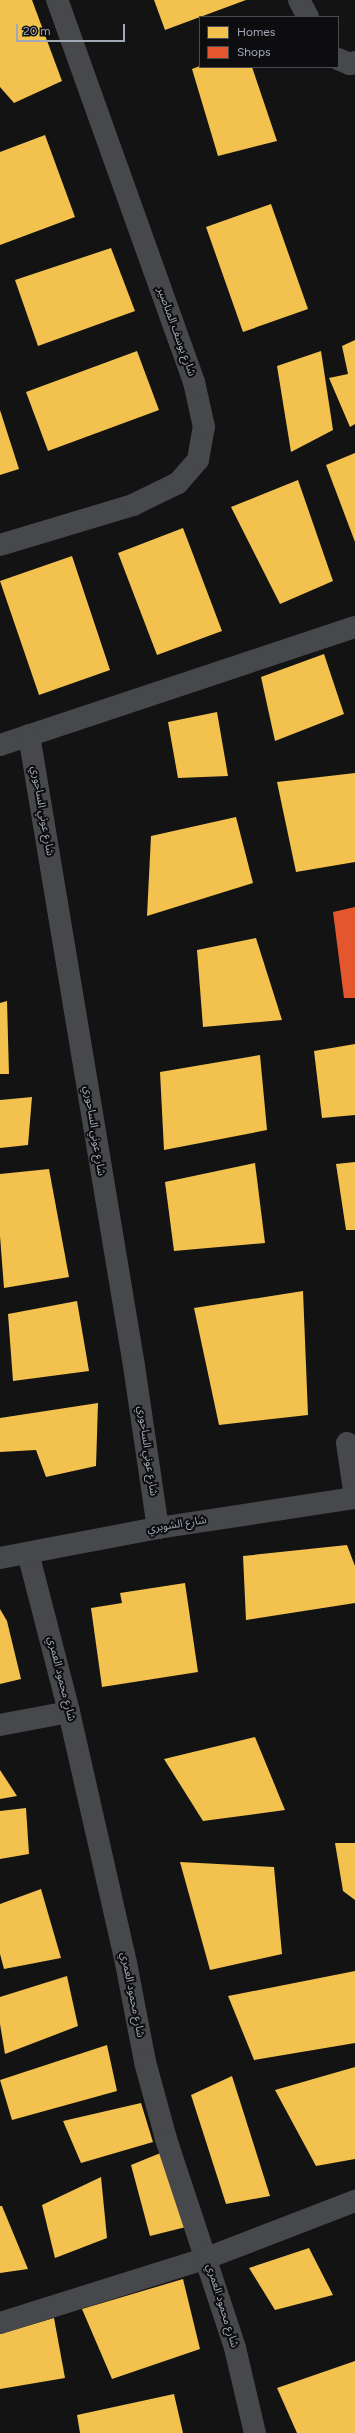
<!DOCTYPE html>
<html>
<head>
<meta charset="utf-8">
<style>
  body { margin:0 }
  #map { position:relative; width:355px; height:2433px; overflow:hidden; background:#131313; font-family:Figtree,"Noto Sans Arabic",sans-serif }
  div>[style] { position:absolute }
  .homes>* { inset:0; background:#f2c14e }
  .shops>* { inset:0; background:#e4572e }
  .service>* { height:22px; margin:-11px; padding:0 11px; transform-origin:11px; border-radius:11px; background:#47484c }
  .minor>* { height:22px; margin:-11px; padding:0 11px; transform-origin:11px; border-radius:11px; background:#47484c }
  span { translate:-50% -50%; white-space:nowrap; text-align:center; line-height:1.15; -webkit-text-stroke:4px #0d0d0f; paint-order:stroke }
  .street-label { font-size:11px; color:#a2a8b6 }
  .legend { position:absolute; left:199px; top:16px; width:140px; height:52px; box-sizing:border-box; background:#0d0d0f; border:1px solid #494b52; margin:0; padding:5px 7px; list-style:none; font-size:12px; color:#a2a8b6 }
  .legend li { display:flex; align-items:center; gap:8px; height:20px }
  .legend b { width:20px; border:1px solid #494b52 }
  .scale { position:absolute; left:16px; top:24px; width:109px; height:18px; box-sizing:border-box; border:2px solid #a2a8b6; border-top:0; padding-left:5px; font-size:12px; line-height:14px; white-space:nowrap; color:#a2a8b6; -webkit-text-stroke:3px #0d0d0f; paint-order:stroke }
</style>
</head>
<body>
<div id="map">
  <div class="homes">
    <i style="clip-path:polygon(0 0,32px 0,62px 81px,14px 103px,0 87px)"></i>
    <i style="clip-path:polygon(154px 0,246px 0,165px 30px)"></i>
    <i style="clip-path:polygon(200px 66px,252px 67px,277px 141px,218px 156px,192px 69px)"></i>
    <i style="clip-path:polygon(45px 135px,75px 217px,0 245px,0 152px)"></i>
    <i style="clip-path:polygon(271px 204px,308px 309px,243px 332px,206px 227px)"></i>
    <i style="clip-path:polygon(111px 248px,135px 311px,38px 346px,15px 280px)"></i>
    <i style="clip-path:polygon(355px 340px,355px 424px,350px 427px,329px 378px,348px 374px,342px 346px)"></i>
    <i style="clip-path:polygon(137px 351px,159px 410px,48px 451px,26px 392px)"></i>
    <i style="clip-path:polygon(321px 351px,333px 430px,291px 452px,277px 366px)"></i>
    <i style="clip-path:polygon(0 410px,19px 469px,0 475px)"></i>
    <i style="clip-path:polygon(355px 453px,355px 542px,326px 465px)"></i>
    <i style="clip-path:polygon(298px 480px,333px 581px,280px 604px,231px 507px)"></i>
    <i style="clip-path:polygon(183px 528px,222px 631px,157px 655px,118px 553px)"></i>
    <i style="clip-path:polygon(72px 556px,110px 670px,39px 695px,0 581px)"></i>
    <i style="clip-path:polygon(324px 654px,344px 714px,275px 741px,261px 677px)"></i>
    <i style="clip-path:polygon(217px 712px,228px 776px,178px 778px,168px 722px)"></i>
    <i style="clip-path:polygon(355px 773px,355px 862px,296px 872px,277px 782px)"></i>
    <i style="clip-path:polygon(236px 817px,253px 883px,147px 916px,151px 836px)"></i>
    <i style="clip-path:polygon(256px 938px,282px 1020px,203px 1027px,197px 950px)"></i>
    <i style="clip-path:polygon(7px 1001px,9px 1074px,0 1074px,0 1003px)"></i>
    <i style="clip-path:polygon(355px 1044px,355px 1115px,322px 1118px,314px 1051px)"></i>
    <i style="clip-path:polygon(260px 1055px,267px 1130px,164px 1150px,160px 1072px)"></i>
    <i style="clip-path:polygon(32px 1097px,28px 1145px,0 1148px,0 1100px)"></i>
    <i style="clip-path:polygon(355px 1162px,355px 1230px,346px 1230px,336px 1164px)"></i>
    <i style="clip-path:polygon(255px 1163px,265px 1243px,174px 1251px,165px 1182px)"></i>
    <i style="clip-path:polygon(49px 1169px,69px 1277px,4px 1288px,0 1236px,0 1174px)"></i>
    <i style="clip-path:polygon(303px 1291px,308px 1415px,219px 1425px,194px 1308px)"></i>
    <i style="clip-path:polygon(77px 1301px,89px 1371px,13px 1381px,8px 1314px)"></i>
    <i style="clip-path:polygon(98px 1403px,96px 1466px,46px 1477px,36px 1450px,0 1452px,0 1418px)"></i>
    <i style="clip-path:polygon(347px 1545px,355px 1566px,355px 1603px,246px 1620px,243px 1556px)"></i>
    <i style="clip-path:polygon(185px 1583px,198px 1672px,102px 1687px,91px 1608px,122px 1603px,120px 1593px)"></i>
    <i style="clip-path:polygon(0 1609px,7px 1621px,21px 1679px,0 1684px)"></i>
    <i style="clip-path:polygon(255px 1737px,285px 1810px,203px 1821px,164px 1759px)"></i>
    <i style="clip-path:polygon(0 1770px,17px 1796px,0 1799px)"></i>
    <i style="clip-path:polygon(26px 1808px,29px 1854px,0 1859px,0 1811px)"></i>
    <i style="clip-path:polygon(335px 1843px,355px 1843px,355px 1900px,343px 1891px)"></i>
    <i style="clip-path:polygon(180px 1862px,274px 1867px,282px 1954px,210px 1970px)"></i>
    <i style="clip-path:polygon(41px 1889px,61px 1958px,4px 1969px,0 1954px,0 1904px)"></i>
    <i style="clip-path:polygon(355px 1971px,355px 2043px,254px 2060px,228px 1996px)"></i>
    <i style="clip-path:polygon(67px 1976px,78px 2026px,5px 2054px,0 2024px,0 1997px)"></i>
    <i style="clip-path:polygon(107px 2045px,117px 2091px,12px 2120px,0 2080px)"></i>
    <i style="clip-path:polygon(355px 2067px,355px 2159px,316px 2166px,275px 2090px)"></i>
    <i style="clip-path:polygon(232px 2076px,270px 2196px,226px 2204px,191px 2095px)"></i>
    <i style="clip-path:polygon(141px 2103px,153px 2142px,81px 2163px,63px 2121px)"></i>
    <i style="clip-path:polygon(163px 2152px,186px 2227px,150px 2236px,131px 2165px)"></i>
    <i style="clip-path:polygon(101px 2177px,107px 2238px,55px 2258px,42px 2205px)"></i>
    <i style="clip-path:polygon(0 2206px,2px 2206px,28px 2269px,0 2273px)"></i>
    <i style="clip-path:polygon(309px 2248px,333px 2295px,275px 2310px,249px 2268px)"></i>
    <i style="clip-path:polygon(183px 2279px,200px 2349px,112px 2379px,82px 2309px)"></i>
    <i style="clip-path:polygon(54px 2318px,65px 2378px,0 2389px,0 2334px)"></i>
    <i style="clip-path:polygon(355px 2361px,355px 2433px,297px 2433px,277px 2388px)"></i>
    <i style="clip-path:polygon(174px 2394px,183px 2433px,80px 2433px,77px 2415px)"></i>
  </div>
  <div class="shops">
    <i style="clip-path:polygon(355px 907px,355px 998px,344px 998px,333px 912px)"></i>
  </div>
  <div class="service">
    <i style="left:299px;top:0;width:19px;rotate:62deg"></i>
    <i style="left:338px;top:59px;width:13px;rotate:23deg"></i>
    <i style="left:350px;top:64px;width:5px;rotate:-22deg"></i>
    <i style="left:0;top:745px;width:374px;rotate:-18.4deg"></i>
    <i style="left:347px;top:1443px;width:55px;rotate:81.6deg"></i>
    <i style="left:0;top:1725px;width:70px;rotate:-10.7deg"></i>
    <i style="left:0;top:2323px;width:217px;rotate:-17.4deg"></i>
  </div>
  <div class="minor">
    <i style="left:0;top:545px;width:139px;rotate:-16.7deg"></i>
    <i style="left:133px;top:505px;width:50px;rotate:-26.1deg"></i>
    <i style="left:178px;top:483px;width:30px;rotate:-49deg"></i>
    <i style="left:198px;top:460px;width:34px;rotate:-80deg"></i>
    <i style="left:204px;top:427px;width:46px;rotate:-102.5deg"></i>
    <i style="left:194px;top:382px;width:406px;rotate:-109.7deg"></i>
    <i style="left:29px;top:735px;width:640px;rotate:80.55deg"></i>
    <i style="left:134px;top:1366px;width:164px;rotate:81.6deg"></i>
    <i style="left:28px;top:1553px;width:164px;rotate:75.5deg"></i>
    <i style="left:69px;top:1712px;width:257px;rotate:77.2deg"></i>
    <i style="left:126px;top:1963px;width:101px;rotate:79.1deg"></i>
    <i style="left:145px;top:2062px;width:80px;rotate:74.7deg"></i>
    <i style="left:166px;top:2139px;width:220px;rotate:71.7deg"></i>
    <i style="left:235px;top:2348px;width:87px;rotate:76.8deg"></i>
    <i style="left:0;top:1558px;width:161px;rotate:-10.8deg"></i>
    <i style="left:158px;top:1528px;width:199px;rotate:-8.7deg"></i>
    <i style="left:207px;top:2258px;width:159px;rotate:-21.1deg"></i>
  </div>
  <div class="street-label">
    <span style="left:176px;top:332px;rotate:70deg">شارع يوسف المناصير</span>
    <span style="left:42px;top:811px;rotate:80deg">شارع عوني الساحوري</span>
    <span style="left:94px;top:1131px;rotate:81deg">شارع عوني الساحوري</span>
    <span style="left:147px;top:1451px;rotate:82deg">شارع عوني الساحوري</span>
    <span style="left:177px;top:1525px;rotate:-9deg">شارع الشوبري</span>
    <span style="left:61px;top:1679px;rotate:76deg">شارع محمود العمري</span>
    <span style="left:132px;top:1995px;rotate:79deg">شارع محمود العمري</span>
    <span style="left:222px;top:2306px;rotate:73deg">شارع محمود العمري</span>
  </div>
  <ul class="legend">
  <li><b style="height:11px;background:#f2c14e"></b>Homes</li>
  <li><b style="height:11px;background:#e4572e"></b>Shops</li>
  </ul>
  <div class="scale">20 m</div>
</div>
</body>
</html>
